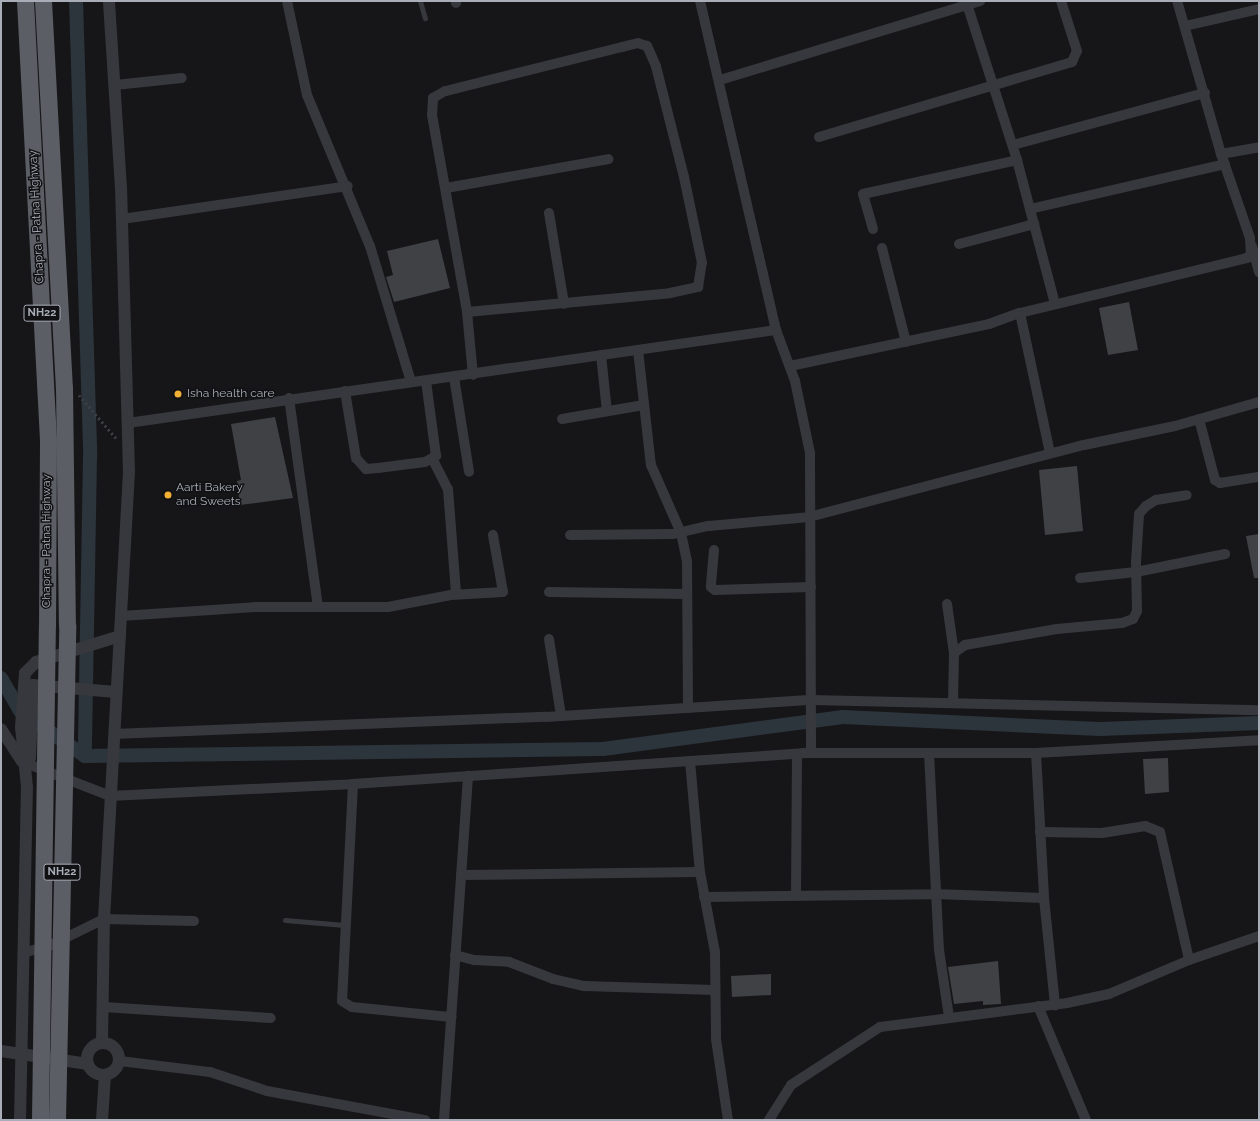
<!DOCTYPE html>
<html>
<head>
<meta charset="utf-8">
<style>
  body { margin:0 }
  #map { position:relative; width:1260px; height:1121px; overflow:hidden; background:#161618; font-family:Raleway,sans-serif }
  div>[style] { position:absolute }
  .canal>* { height:14px; margin:-7px; padding:0 7px; transform-origin:7px; border-radius:7px; background:#2c353c }
  .building>* { inset:0; background:#404145 }
  .path>* { height:2.5px; margin-top:-1.25px; transform-origin:0; background:repeating-linear-gradient(90deg,#3d3f44 0 2px,transparent 0 5px) }
  .service>* { height:5px; margin:-2.5px; padding:0 2.5px; transform-origin:2.5px; border-radius:2.5px; background:#37383d }
  .minor>* { height:10px; margin:-5px; padding:0 5px; transform-origin:5px; border-radius:5px; background:#37383d }
  .tertiary>* { height:12px; margin:-6px; padding:0 6px; transform-origin:6px; border-radius:6px; background:#37383d }
  .tertiary>.ring { margin:-6px; padding:0; box-sizing:content-box; background:none; border:12px solid #37383d; border-radius:50% }
  .trunk>* { height:17px; margin:-8.5px; padding:0 8.5px; transform-origin:8.5px; border-radius:8.5px; background:#5b5e65 }
  .trunk-bridge>* { height:17px; margin:-8.5px; padding:0 8.5px; transform-origin:8.5px; border-radius:8.5px; background:#5b5e65 }
  .dots>* { width:11px; height:11px; translate:-50% -50%; box-sizing:border-box; border:2px solid #111113; border-radius:50% }
  span { translate:-50% -50%; white-space:nowrap; text-align:center; line-height:1.15; -webkit-text-stroke:3px #111113; paint-order:stroke }
  .shield-label span { padding:1px 3px; background:#111113; border:1px solid; border-radius:3px; -webkit-text-stroke-width:0 }
  .shield-label { font-size:11px; color:#a8adb8; font-weight:700 }
  .street-label { font-size:12px; color:#a8adb8 }
  .poi-label { font-size:12px; color:#a8adb8 }
  .left { translate:0 -50%; text-align:left }
  .frame { position:absolute; inset:0; border:2px solid #a8adb8; pointer-events:none }
</style>
</head>
<body>
<div id="map">
  <div class="canal">
    <i style="left:76px;top:1px;width:456px;rotate:88.2deg"></i>
    <i style="left:90px;top:457px;width:299px;rotate:91deg"></i>
    <i style="left:1px;top:678px;width:39px;rotate:60deg"></i>
    <i style="left:21px;top:712px;width:78px;rotate:34.5deg"></i>
    <i style="left:85px;top:756px;width:518px;rotate:-0.77deg"></i>
    <i style="left:603px;top:749px;width:242px;rotate:-7.6deg"></i>
    <i style="left:843px;top:717px;width:257px;rotate:2.7deg"></i>
    <i style="left:1100px;top:729px;width:159px;rotate:-2.2deg"></i>
  </div>
  <div class="building">
    <i style="clip-path:polygon(438px 239px,450px 288px,394px 302px,386px 277px,393px 275px,387px 251px)"></i>
    <i style="clip-path:polygon(1129px 302px,1138px 350px,1108px 355px,1099px 308px)"></i>
    <i style="clip-path:polygon(275px 417px,293px 498px,240px 505px,237px 481px,241px 480px,231px 424px)"></i>
    <i style="clip-path:polygon(1077px 466px,1083px 531px,1045px 535px,1039px 470px)"></i>
    <i style="clip-path:polygon(1259px 534px,1259px 578px,1254px 578px,1246px 536px)"></i>
    <i style="clip-path:polygon(1168px 758px,1169px 792px,1145px 794px,1143px 759px)"></i>
    <i style="clip-path:polygon(998px 961px,1001px 1004px,983px 1005px,983px 1001px,954px 1004px,948px 967px)"></i>
    <i style="clip-path:polygon(771px 974px,771px 995px,732px 997px,731px 976px)"></i>
  </div>
  <div class="path">
    <i style="left:79px;top:395px;width:57px;rotate:49.3deg"></i>
  </div>
  <div class="service">
    <i style="left:420px;top:1px;width:18px;rotate:74deg"></i>
    <i style="left:285px;top:920px;width:60px;rotate:4.8deg"></i>
  </div>
  <div class="minor">
    <i style="left:287px;top:1px;width:96px;rotate:78deg"></i>
    <i style="left:307px;top:95px;width:164px;rotate:67.4deg"></i>
    <i style="left:370px;top:246px;width:142px;rotate:73.2deg"></i>
    <i style="left:456px;top:1px;width:2px;rotate:90deg"></i>
    <i style="left:700px;top:1px;width:338px;rotate:77deg"></i>
    <i style="left:776px;top:330px;width:54px;rotate:69.6deg"></i>
    <i style="left:795px;top:381px;width:74px;rotate:78.2deg"></i>
    <i style="left:810px;top:453px;width:300px;rotate:89.8deg"></i>
    <i style="left:966px;top:1px;width:167px;rotate:72.2deg"></i>
    <i style="left:1185px;top:26px;width:76px;rotate:-12.9deg"></i>
    <i style="left:720px;top:80px;width:272px;rotate:-16.9deg"></i>
    <i style="left:115px;top:85px;width:67px;rotate:-6deg"></i>
    <i style="left:819px;top:137px;width:264px;rotate:-16.5deg"></i>
    <i style="left:1072px;top:62px;width:12px;rotate:-66deg"></i>
    <i style="left:1077px;top:51px;width:52px;rotate:-107.7deg"></i>
    <i style="left:1013px;top:145px;width:199px;rotate:-15.2deg"></i>
    <i style="left:1221px;top:154px;width:39px;rotate:-10deg"></i>
    <i style="left:446px;top:188px;width:165px;rotate:-10.1deg"></i>
    <i style="left:1030px;top:209px;width:200px;rotate:-13deg"></i>
    <i style="left:549px;top:213px;width:92px;rotate:80.6deg"></i>
    <i style="left:122px;top:219px;width:228px;rotate:-8.3deg"></i>
    <i style="left:873px;top:229px;width:36px;rotate:-106deg"></i>
    <i style="left:863px;top:194px;width:158px;rotate:-12.4deg"></i>
    <i style="left:1017px;top:160px;width:149px;rotate:75.2deg"></i>
    <i style="left:959px;top:244px;width:78px;rotate:-14.9deg"></i>
    <i style="left:1252px;top:246px;width:27px;rotate:75deg"></i>
    <i style="left:882px;top:248px;width:97px;rotate:75.7deg"></i>
    <i style="left:467px;top:312px;width:204px;rotate:-5.3deg"></i>
    <i style="left:670px;top:293px;width:29px;rotate:-12deg"></i>
    <i style="left:698px;top:287px;width:24px;rotate:-81deg"></i>
    <i style="left:702px;top:263px;width:88px;rotate:-101.8deg"></i>
    <i style="left:684px;top:177px;width:114px;rotate:-104.2deg"></i>
    <i style="left:656px;top:66px;width:22px;rotate:-114deg"></i>
    <i style="left:647px;top:46px;width:9px;rotate:-162deg"></i>
    <i style="left:638px;top:43px;width:16px;rotate:166deg"></i>
    <i style="left:622px;top:47px;width:182px;rotate:166deg"></i>
    <i style="left:445px;top:91px;width:14px;rotate:150deg"></i>
    <i style="left:433px;top:98px;width:17px;rotate:93deg"></i>
    <i style="left:432px;top:115px;width:200px;rotate:79.9deg"></i>
    <i style="left:467px;top:312px;width:63px;rotate:84.6deg"></i>
    <i style="left:1020px;top:313px;width:143px;rotate:77.9deg"></i>
    <i style="left:638px;top:350px;width:116px;rotate:83.6deg"></i>
    <i style="left:651px;top:465px;width:74px;rotate:66.2deg"></i>
    <i style="left:681px;top:533px;width:30px;rotate:78deg"></i>
    <i style="left:687px;top:562px;width:146px;rotate:89.6deg"></i>
    <i style="left:601px;top:355px;width:56px;rotate:83.9deg"></i>
    <i style="left:790px;top:366px;width:203px;rotate:-11.9deg"></i>
    <i style="left:989px;top:324px;width:33px;rotate:-20deg"></i>
    <i style="left:1020px;top:313px;width:234px;rotate:-13.6deg"></i>
    <i style="left:1247px;top:258px;width:6px;rotate:-45deg"></i>
    <i style="left:1251px;top:254px;width:16px;rotate:-94deg"></i>
    <i style="left:1250px;top:238px;width:89px;rotate:-109deg"></i>
    <i style="left:1221px;top:154px;width:159px;rotate:-106deg"></i>
    <i style="left:454px;top:377px;width:96px;rotate:81deg"></i>
    <i style="left:345px;top:391px;width:68px;rotate:80.7deg"></i>
    <i style="left:356px;top:458px;width:15px;rotate:48deg"></i>
    <i style="left:366px;top:469px;width:12px;rotate:-5deg"></i>
    <i style="left:378px;top:468px;width:47px;rotate:-7.3deg"></i>
    <i style="left:425px;top:462px;width:13px;rotate:-29deg"></i>
    <i style="left:436px;top:456px;width:76px;rotate:-97.6deg"></i>
    <i style="left:289px;top:398px;width:210px;rotate:82.1deg"></i>
    <i style="left:562px;top:419px;width:83px;rotate:-9.7deg"></i>
    <i style="left:1199px;top:419px;width:63px;rotate:75.3deg"></i>
    <i style="left:1215px;top:480px;width:6px;rotate:31deg"></i>
    <i style="left:1220px;top:483px;width:39px;rotate:-9deg"></i>
    <i style="left:128px;top:423px;width:655px;rotate:-8.17deg"></i>
    <i style="left:433px;top:460px;width:33px;rotate:63deg"></i>
    <i style="left:448px;top:489px;width:105px;rotate:85.6deg"></i>
    <i style="left:570px;top:535px;width:103px;rotate:-0.6deg"></i>
    <i style="left:673px;top:534px;width:37px;rotate:-13deg"></i>
    <i style="left:709px;top:526px;width:100px;rotate:-5.1deg"></i>
    <i style="left:809px;top:517px;width:284px;rotate:-14.7deg"></i>
    <i style="left:1084px;top:445px;width:93px;rotate:-11.8deg"></i>
    <i style="left:1175px;top:426px;width:87px;rotate:-15.9deg"></i>
    <i style="left:714px;top:550px;width:37px;rotate:95deg"></i>
    <i style="left:711px;top:587px;width:5px;rotate:37deg"></i>
    <i style="left:715px;top:590px;width:96px;rotate:-1.8deg"></i>
    <i style="left:1080px;top:578px;width:56px;rotate:-6.1deg"></i>
    <i style="left:1136px;top:572px;width:91px;rotate:-11.4deg"></i>
    <i style="left:549px;top:592px;width:137px;rotate:0.8deg"></i>
    <i style="left:947px;top:604px;width:49px;rotate:81.9deg"></i>
    <i style="left:121px;top:616px;width:134px;rotate:-3.8deg"></i>
    <i style="left:255px;top:607px;width:133px"></i>
    <i style="left:388px;top:607px;width:64px;rotate:-10.8deg"></i>
    <i style="left:451px;top:595px;width:52px;rotate:-3.3deg"></i>
    <i style="left:503px;top:592px;width:58px;rotate:-100deg"></i>
    <i style="left:549px;top:639px;width:78px;rotate:81.1deg"></i>
    <i style="left:953px;top:702px;width:49px;rotate:-88.8deg"></i>
    <i style="left:954px;top:653px;width:14px;rotate:-36deg"></i>
    <i style="left:965px;top:645px;width:93px;rotate:-9.9deg"></i>
    <i style="left:1057px;top:629px;width:65px;rotate:-5.3deg"></i>
    <i style="left:1122px;top:623px;width:12px;rotate:-20deg"></i>
    <i style="left:1133px;top:619px;width:9px;rotate:-63deg"></i>
    <i style="left:1137px;top:611px;width:49px;rotate:-91.2deg"></i>
    <i style="left:1136px;top:562px;width:48px;rotate:-86.4deg"></i>
    <i style="left:1139px;top:514px;width:11px;rotate:-49deg"></i>
    <i style="left:1146px;top:506px;width:12px;rotate:-31deg"></i>
    <i style="left:1156px;top:500px;width:31px;rotate:-9deg"></i>
    <i style="left:114px;top:734px;width:432px;rotate:-2.3deg"></i>
    <i style="left:546px;top:717px;width:267px;rotate:-3.7deg"></i>
    <i style="left:812px;top:700px;width:447px;rotate:1.3deg"></i>
    <i style="left:929px;top:753px;width:197px;rotate:87.1deg"></i>
    <i style="left:939px;top:950px;width:68px;rotate:81.5deg"></i>
    <i style="left:1036px;top:753px;width:145px;rotate:86.8deg"></i>
    <i style="left:1044px;top:898px;width:108px;rotate:84.1deg"></i>
    <i style="left:690px;top:761px;width:111px;rotate:84.9deg"></i>
    <i style="left:23px;top:762px;width:93px;rotate:21.3deg"></i>
    <i style="left:110px;top:796px;width:243px;rotate:-2.8deg"></i>
    <i style="left:353px;top:784px;width:451px;rotate:-3.9deg"></i>
    <i style="left:803px;top:753px;width:233px"></i>
    <i style="left:1036px;top:753px;width:223px;rotate:-3.3deg"></i>
    <i style="left:353px;top:784px;width:217px;rotate:92.9deg"></i>
    <i style="left:342px;top:1001px;width:12px;rotate:31deg"></i>
    <i style="left:352px;top:1007px;width:100px;rotate:5.8deg"></i>
    <i style="left:1040px;top:832px;width:62px;rotate:0.9deg"></i>
    <i style="left:1102px;top:833px;width:44px;rotate:-9.2deg"></i>
    <i style="left:1145px;top:826px;width:16px;rotate:22deg"></i>
    <i style="left:1160px;top:832px;width:131px;rotate:77.2deg"></i>
    <i style="left:461px;top:875px;width:239px;rotate:-0.7deg"></i>
    <i style="left:700px;top:872px;width:81px;rotate:79.4deg"></i>
    <i style="left:715px;top:952px;width:87px;rotate:89.3deg"></i>
    <i style="left:716px;top:1039px;width:82px;rotate:81.6deg"></i>
    <i style="left:796px;top:896px;width:142px;rotate:-89.6deg"></i>
    <i style="left:704px;top:897px;width:231px;rotate:-0.7deg"></i>
    <i style="left:935px;top:894px;width:109px;rotate:2.1deg"></i>
    <i style="left:23px;top:953px;width:29px;rotate:-16deg"></i>
    <i style="left:51px;top:945px;width:59px;rotate:-26.1deg"></i>
    <i style="left:104px;top:919px;width:90px;rotate:1.3deg"></i>
    <i style="left:455px;top:955px;width:20px;rotate:15deg"></i>
    <i style="left:474px;top:960px;width:35px;rotate:3deg"></i>
    <i style="left:509px;top:962px;width:47px;rotate:21.1deg"></i>
    <i style="left:553px;top:979px;width:32px;rotate:13deg"></i>
    <i style="left:584px;top:986px;width:131px;rotate:1.7deg"></i>
    <i style="left:1038px;top:1006px;width:124px;rotate:67.2deg"></i>
    <i style="left:104px;top:1007px;width:167px;rotate:3.8deg"></i>
    <i style="left:120px;top:1061px;width:91px;rotate:7deg"></i>
    <i style="left:210px;top:1072px;width:60px;rotate:18.4deg"></i>
    <i style="left:267px;top:1091px;width:161px;rotate:10.4deg"></i>
    <i style="left:444px;top:1120px;width:345px;rotate:-86deg"></i>
    <i style="left:769px;top:1120px;width:41px;rotate:-57.8deg"></i>
    <i style="left:791px;top:1085px;width:106px;rotate:-33.1deg"></i>
    <i style="left:880px;top:1027px;width:189px;rotate:-7.3deg"></i>
    <i style="left:1067px;top:1003px;width:43px;rotate:-12.1deg"></i>
    <i style="left:1109px;top:994px;width:87px;rotate:-23deg"></i>
    <i style="left:1189px;top:960px;width:74px;rotate:-18.9deg"></i>
  </div>
  <div class="tertiary">
    <i style="left:1px;top:729px;width:38px;rotate:57deg"></i>
    <i style="left:30px;top:758px;width:73px;rotate:-87.6deg"></i>
    <i style="left:33px;top:685px;width:83px;rotate:4.8deg"></i>
    <i style="left:102px;top:1042px;width:123px;rotate:-89.1deg"></i>
    <i style="left:104px;top:919px;width:448px;rotate:-86.8deg"></i>
    <i style="left:129px;top:472px;width:284px;rotate:-91.6deg"></i>
    <i style="left:121px;top:188px;width:187px;rotate:-93.7deg"></i>
    <i class="ring" style="left:87px;top:1043px;width:20px;height:20px"></i>
    <i style="left:1px;top:1051px;width:88px;rotate:8.5deg"></i>
    <i style="left:20px;top:1120px;width:333px;rotate:-88.8deg"></i>
    <i style="left:27px;top:787px;width:60px;rotate:-95.7deg"></i>
    <i style="left:21px;top:727px;width:54px;rotate:-85.8deg"></i>
    <i style="left:25px;top:673px;width:16px;rotate:-45deg"></i>
    <i style="left:36px;top:662px;width:88px;rotate:-17.2deg"></i>
    <i style="left:102px;top:1120px;width:45px;rotate:-86.2deg"></i>
  </div>
  <div class="trunk">
    <i style="left:25px;top:1px;width:440px;rotate:87deg"></i>
    <i style="left:48px;top:440px;width:186px;rotate:90.3deg"></i>
    <i style="left:43px;top:1px;width:387px;rotate:86.9deg"></i>
    <i style="left:64px;top:387px;width:238px;rotate:89.3deg"></i>
  </div>
  <div class="trunk-bridge">
    <i style="left:40px;top:1120px;width:494px;rotate:-89.2deg"></i>
    <i style="left:57px;top:1120px;width:495px;rotate:-88.8deg"></i>
  </div>
  <div class="dots">
    <i style="left:178px;top:394px;background:#f2b134"></i>
    <i style="left:168px;top:495px;background:#f2b134"></i>
  </div>
  <div class="shield-label">
    <span style="left:42px;top:313px">NH22</span>
    <span style="left:62px;top:872px">NH22</span>
  </div>
  <div class="street-label">
    <span style="left:37px;top:217px;rotate:-93deg">Chapra - Patna Highway</span>
    <span style="left:47px;top:541px;rotate:-90deg">Chapra - Patna Highway</span>
  </div>
  <div class="poi-label">
    <span class="left" style="left:187px;top:394px">Isha health care</span>
    <span class="left" style="left:176px;top:495px">Aarti Bakery<br>and Sweets</span>
  </div>
  <div class="frame"></div>
</div>
</body>
</html>
